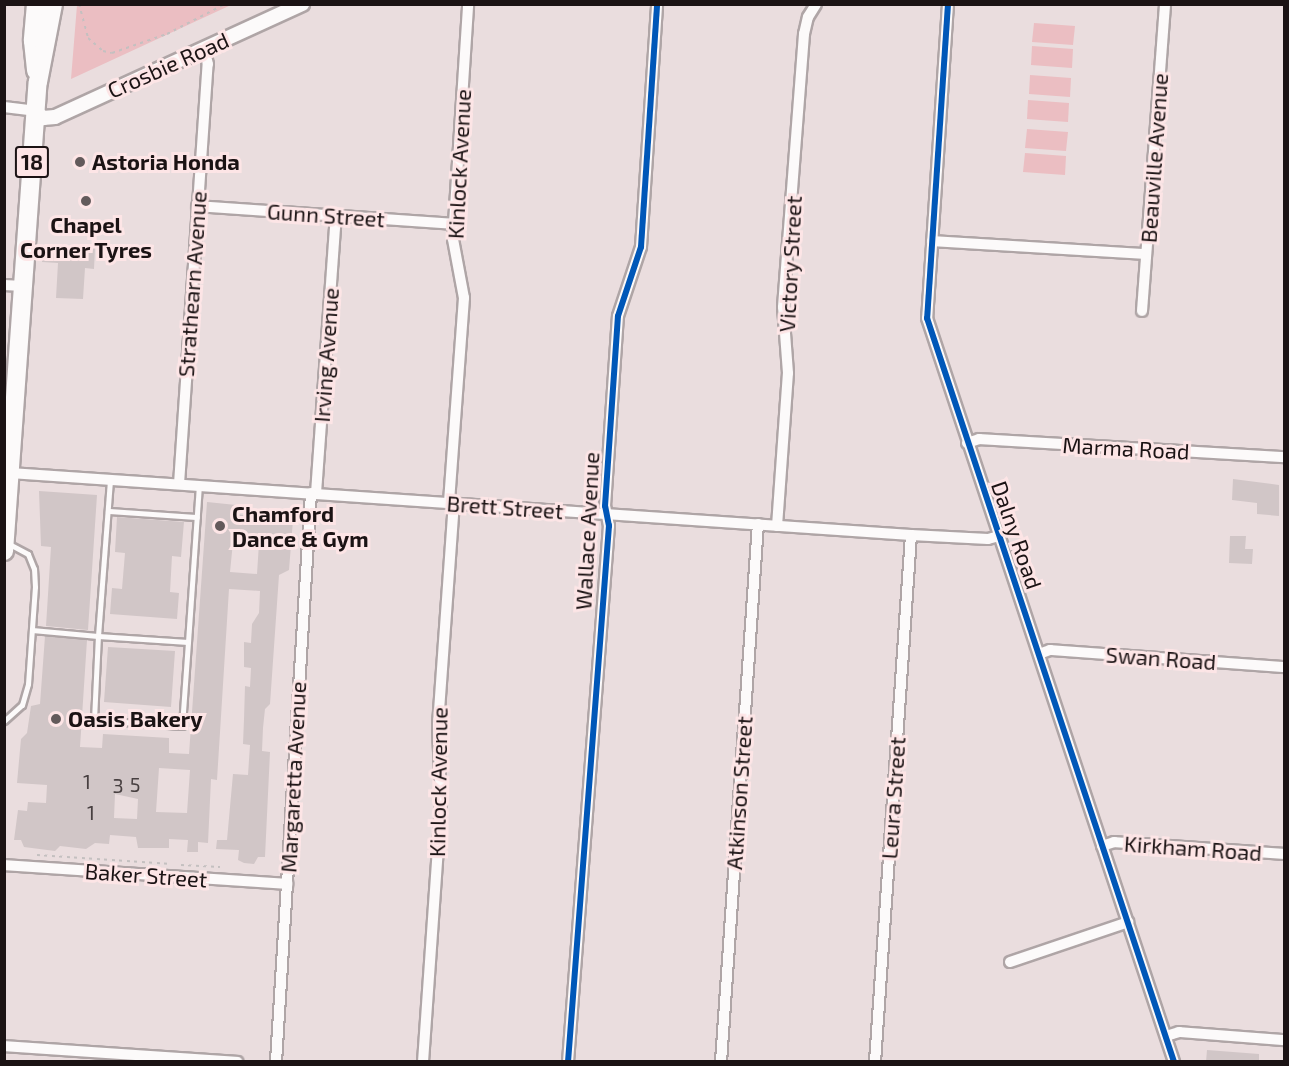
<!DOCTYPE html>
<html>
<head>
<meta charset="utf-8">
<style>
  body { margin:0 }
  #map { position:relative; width:1289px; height:1066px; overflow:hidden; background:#eaddde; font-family:"Exo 2",sans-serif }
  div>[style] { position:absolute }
  .green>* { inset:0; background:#ebbec2 }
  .building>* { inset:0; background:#d1c6c7 }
  .path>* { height:2px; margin-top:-1px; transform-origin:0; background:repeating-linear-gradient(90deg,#c4c0c0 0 3px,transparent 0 7.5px) }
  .roads { filter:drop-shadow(2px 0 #afa5a6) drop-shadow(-2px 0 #afa5a6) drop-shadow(0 2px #afa5a6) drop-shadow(0 -2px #afa5a6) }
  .lane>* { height:5px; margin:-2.5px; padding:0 2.5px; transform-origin:2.5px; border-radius:2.5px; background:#fcfafa }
  .street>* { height:10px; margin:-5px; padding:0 5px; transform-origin:5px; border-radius:5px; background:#fcfafa }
  .secondary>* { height:14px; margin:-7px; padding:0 7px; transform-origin:7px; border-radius:7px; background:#fcfafa }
  .highway>* { height:18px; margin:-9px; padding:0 9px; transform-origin:9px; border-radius:9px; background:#fcfafa }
  .cycleway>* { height:6px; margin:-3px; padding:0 3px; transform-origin:3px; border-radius:3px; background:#0057b8 }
  .dots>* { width:16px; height:16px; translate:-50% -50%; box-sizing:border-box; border:3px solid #fde5e6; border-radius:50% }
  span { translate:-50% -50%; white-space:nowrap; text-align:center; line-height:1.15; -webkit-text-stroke:6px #fde5e6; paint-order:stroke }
  .number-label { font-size:20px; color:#484041 }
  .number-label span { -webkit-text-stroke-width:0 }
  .shield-label span { padding:2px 4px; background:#fde5e6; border:2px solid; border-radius:4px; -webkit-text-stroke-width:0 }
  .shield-label { font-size:21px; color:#1b1314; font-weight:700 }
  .street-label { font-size:22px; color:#1b1314 }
  .poi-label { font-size:22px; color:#1b1314; font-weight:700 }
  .left { translate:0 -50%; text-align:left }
  .frame { position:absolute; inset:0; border:6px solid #1b1314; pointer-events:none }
</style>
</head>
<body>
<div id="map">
  <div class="green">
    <i style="clip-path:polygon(77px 5px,77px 4px,231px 5px,71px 79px)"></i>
    <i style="clip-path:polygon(1034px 23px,1075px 26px,1073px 45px,1032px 42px)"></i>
    <i style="clip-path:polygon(1032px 46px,1073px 49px,1072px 68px,1031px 65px)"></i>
    <i style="clip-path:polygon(1030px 75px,1071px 78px,1070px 97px,1029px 94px)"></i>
    <i style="clip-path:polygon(1028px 100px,1069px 103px,1068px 122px,1027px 119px)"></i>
    <i style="clip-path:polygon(1027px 129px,1068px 132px,1066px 151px,1025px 148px)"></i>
    <i style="clip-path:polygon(1025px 153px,1066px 156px,1065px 175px,1023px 172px)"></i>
  </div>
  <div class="building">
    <i style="clip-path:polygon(43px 245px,95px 248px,94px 269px,85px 268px,83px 299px,56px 298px,58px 263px,42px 262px)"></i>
    <i style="clip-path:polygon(1233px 479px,1279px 485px,1279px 516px,1257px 514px,1257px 503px,1232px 500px)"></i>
    <i style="clip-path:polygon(39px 491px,97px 495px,88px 630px,46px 626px,51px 547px,41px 546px)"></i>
    <i style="clip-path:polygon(evenodd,207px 502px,236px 505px,235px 514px,293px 520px,289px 570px,279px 575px,270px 704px,265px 709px,263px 728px,262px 751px,270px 752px,265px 857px,258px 857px,254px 864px,244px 863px,238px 860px,239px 850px,216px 849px,217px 840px,227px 840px,233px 774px,248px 775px,250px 745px,243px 744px,244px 719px,245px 686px,250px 687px,251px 668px,244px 667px,244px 642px,251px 643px,252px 624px,259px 613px,260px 591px,229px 589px,217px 780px,211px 779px,208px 843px,198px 842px,198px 852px,187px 852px,188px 840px,169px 839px,169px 848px,138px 848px,136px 837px,110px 835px,109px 844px,95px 843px,86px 849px,60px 846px,55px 851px,24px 847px,21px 840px,14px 840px,18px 810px,27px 811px,28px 802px,46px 803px,47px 785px,17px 783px,21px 739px,27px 733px,31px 706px,40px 704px,45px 636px,87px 640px,80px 747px,102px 748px,103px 734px,169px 738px,169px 753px,189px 754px,207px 502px,233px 542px,259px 543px,257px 574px,230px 572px,233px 542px,207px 502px,159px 768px,190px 770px,187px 813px,156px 812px,159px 768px,207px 502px,115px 794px,138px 799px,137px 819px,114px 818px,115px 794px)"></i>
    <i style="clip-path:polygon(117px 517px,184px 522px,181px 557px,172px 556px,170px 592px,179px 593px,177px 619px,110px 614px,112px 588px,122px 589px,125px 553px,115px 552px)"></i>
    <i style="clip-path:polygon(1230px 536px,1246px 536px,1245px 549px,1253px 549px,1252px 564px,1229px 563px)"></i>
    <i style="clip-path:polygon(108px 647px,175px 651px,171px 707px,104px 702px)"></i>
    <i style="clip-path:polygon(1207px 1050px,1259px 1054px,1259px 1062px,1206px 1062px)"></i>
  </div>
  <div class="path">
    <i style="left:79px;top:4px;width:35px;rotate:75deg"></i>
    <i style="left:88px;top:38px;width:20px;rotate:41deg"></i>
    <i style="left:103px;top:51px;width:9px;rotate:13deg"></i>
    <i style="left:112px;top:53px;width:58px;rotate:-19.1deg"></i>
    <i style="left:167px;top:34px;width:65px;rotate:-27.3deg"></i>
    <i style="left:37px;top:855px;width:135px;rotate:3.8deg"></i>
    <i style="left:181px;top:865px;width:39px;rotate:3deg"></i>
  </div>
  <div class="roads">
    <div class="lane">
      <i style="left:108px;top:511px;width:89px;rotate:3.9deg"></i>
      <i style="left:32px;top:630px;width:66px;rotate:5.2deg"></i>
      <i style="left:98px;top:636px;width:90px;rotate:3.8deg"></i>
      <i style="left:188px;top:642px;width:84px;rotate:94.1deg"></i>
      <i style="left:182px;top:726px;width:88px;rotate:-176.1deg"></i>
      <i style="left:94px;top:720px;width:84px;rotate:-87.3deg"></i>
      <i style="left:98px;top:636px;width:156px;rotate:-85.6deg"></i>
      <i style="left:188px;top:642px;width:157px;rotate:-86deg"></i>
      <i style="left:4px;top:721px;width:24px;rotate:-42deg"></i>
      <i style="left:22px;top:705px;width:22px;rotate:-74deg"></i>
      <i style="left:28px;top:684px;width:97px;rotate:-85.9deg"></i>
      <i style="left:35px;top:587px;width:18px;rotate:-93deg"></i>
      <i style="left:34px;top:569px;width:16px;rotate:-112deg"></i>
      <i style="left:28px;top:554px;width:21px;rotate:-152deg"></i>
    </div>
    <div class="street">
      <i style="left:948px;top:4px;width:315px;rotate:93.8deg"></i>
      <i style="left:927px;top:318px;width:784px;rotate:71.63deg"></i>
      <i style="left:4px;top:107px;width:31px;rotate:7deg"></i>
      <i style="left:197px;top:206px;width:258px;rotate:4deg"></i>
      <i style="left:932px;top:241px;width:214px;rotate:3.5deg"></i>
      <i style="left:4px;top:285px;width:19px;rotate:3deg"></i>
      <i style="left:1142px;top:311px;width:308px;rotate:-85.7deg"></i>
      <i style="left:967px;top:443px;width:13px;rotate:-18deg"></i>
      <i style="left:979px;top:439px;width:306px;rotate:3.4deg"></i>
      <i style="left:10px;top:473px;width:903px;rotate:3.94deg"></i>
      <i style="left:911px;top:535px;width:77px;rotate:3deg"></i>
      <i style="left:988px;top:539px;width:11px;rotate:-15deg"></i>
      <i style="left:179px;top:484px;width:421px;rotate:-86.1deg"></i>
      <i style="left:208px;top:64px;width:16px;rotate:-105deg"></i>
      <i style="left:316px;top:493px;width:278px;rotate:-85.9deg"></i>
      <i style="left:449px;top:502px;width:205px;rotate:-85.8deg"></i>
      <i style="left:464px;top:298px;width:60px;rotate:-100.6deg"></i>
      <i style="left:453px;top:239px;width:235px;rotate:-86.3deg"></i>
      <i style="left:777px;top:526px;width:153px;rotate:-85.9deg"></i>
      <i style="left:788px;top:373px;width:66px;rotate:-94.3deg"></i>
      <i style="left:783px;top:307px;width:274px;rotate:-85.6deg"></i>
      <i style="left:804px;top:34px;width:17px;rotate:-77deg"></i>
      <i style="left:808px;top:17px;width:15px;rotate:-58deg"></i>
      <i style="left:1039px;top:654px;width:12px;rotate:-20deg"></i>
      <i style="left:1050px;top:650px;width:235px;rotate:4.2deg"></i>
      <i style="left:1102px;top:846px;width:13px;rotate:-18deg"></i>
      <i style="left:1114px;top:842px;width:170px;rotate:4deg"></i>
      <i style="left:4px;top:865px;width:284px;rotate:3.8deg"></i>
      <i style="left:1010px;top:962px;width:125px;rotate:-18.7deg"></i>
      <i style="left:1166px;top:1036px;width:14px;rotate:-17deg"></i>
      <i style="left:1179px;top:1032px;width:105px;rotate:4.4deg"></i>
      <i style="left:4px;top:1046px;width:234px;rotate:3.9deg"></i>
      <i style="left:276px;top:1062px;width:570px;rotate:-86.48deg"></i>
      <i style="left:423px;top:1062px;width:259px;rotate:-86deg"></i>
      <i style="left:441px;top:804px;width:79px;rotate:-92.2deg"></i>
      <i style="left:438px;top:725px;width:223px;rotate:-85.9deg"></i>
      <i style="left:568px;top:1062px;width:538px;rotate:-85.63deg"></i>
      <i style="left:609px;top:526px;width:20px;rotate:-101deg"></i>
      <i style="left:605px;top:506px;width:190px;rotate:-86.1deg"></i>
      <i style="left:618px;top:316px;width:73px;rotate:-71.6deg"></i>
      <i style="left:641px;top:247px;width:244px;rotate:-86.2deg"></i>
      <i style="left:721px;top:1062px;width:539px;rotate:-86.07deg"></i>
      <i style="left:875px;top:1062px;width:528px;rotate:-86.09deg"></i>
    </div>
    <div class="secondary">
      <i style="left:35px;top:111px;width:11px;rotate:41deg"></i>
      <i style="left:43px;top:118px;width:12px;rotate:-5deg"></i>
      <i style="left:55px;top:117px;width:272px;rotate:-24.6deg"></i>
    </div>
    <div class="highway">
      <i style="left:36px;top:4px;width:37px;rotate:95deg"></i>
      <i style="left:33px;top:41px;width:30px;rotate:84deg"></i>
      <i style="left:4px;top:551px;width:470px;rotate:-85.9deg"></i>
      <i style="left:38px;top:82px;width:79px;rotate:-79.1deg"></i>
    </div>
  </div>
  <div class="cycleway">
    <i style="left:948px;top:4px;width:315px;rotate:93.8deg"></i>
    <i style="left:927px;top:318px;width:784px;rotate:71.63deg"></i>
    <i style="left:568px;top:1062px;width:538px;rotate:-85.63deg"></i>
    <i style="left:609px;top:526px;width:20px;rotate:-101deg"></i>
    <i style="left:605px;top:506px;width:190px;rotate:-86.1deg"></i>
    <i style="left:618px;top:316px;width:73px;rotate:-71.6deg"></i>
    <i style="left:641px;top:247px;width:244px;rotate:-86.2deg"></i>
  </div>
  <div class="dots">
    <i style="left:80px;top:162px;background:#635a5b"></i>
    <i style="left:86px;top:201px;background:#635a5b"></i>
    <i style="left:220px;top:526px;background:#635a5b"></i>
    <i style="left:56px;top:719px;background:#635a5b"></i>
  </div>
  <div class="number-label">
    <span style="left:87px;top:781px">1</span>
    <span style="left:135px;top:784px">5</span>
    <span style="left:118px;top:785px">3</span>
    <span style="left:91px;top:812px">1</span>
  </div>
  <div class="shield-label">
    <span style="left:32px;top:162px">18</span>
  </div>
  <div class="street-label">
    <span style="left:168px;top:65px;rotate:-24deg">Crosbie Road</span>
    <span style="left:1154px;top:158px;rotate:-86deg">Beauville Avenue</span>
    <span style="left:459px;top:164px;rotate:-87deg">Kinlock Avenue</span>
    <span style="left:326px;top:215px;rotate:4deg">Gunn Street</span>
    <span style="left:790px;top:264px;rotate:-87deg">Victory Street</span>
    <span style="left:192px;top:284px;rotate:-86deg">Strathearn Avenue</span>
    <span style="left:326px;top:355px;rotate:-86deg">Irving Avenue</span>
    <span style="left:1126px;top:448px;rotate:3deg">Marma Road</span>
    <span style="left:505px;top:507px;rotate:4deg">Brett Street</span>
    <span style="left:587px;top:531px;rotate:-87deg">Wallace Avenue</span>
    <span style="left:1017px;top:535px;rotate:71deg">Dalny Road</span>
    <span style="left:1161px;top:658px;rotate:4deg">Swan Road</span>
    <span style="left:293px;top:777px;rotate:-87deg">Margaretta Avenue</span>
    <span style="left:438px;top:782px;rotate:-89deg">Kinlock Avenue</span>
    <span style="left:739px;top:793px;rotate:-86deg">Atkinson Street</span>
    <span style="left:893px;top:798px;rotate:-86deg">Leura Street</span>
    <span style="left:1193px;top:848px;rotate:4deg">Kirkham Road</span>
    <span style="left:146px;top:875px;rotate:4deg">Baker Street</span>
  </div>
  <div class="poi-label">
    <span class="left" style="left:92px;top:162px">Astoria Honda</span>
    <span style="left:86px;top:237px">Chapel<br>Corner Tyres</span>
    <span class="left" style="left:232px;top:526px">Chamford<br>Dance &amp; Gym</span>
    <span class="left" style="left:68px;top:719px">Oasis Bakery</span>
  </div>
  <div class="frame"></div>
</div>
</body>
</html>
